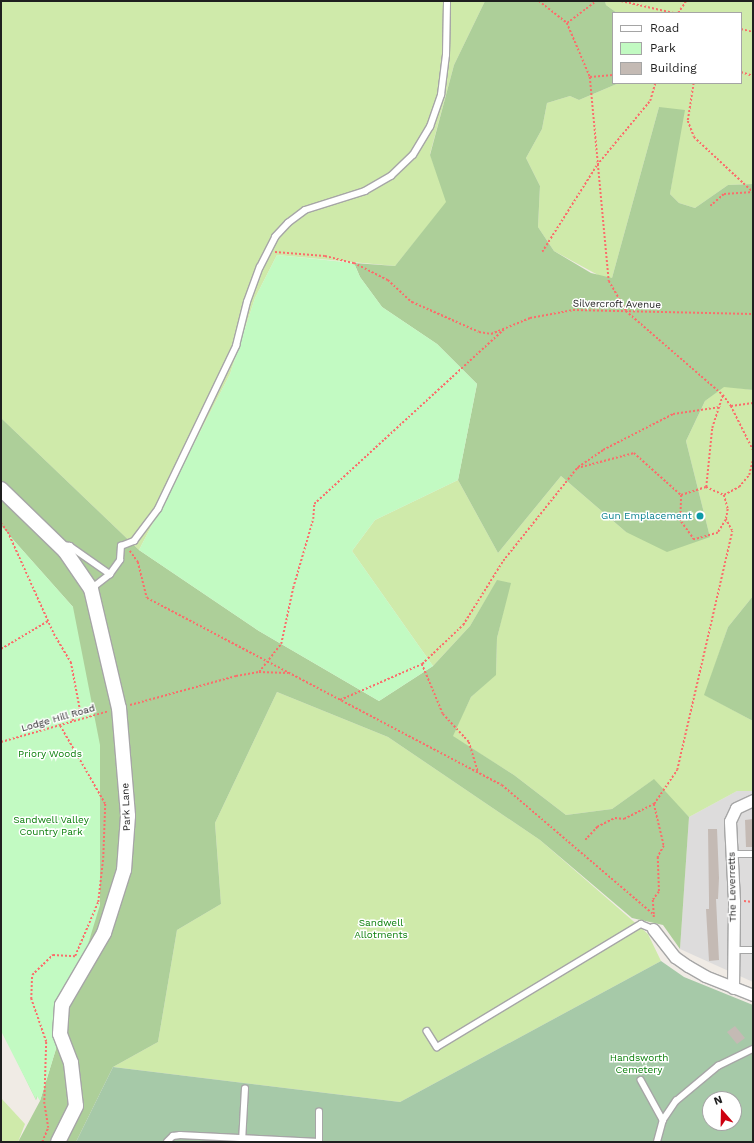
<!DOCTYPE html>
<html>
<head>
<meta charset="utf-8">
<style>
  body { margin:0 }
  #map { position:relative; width:754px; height:1143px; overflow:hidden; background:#f0ebe5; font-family:"Work Sans",sans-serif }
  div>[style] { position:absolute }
  .residential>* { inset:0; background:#dddcdc }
  .grass>* { inset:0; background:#cfeaaa }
  .forest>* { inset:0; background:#adcf99 }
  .cemetery>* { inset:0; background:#a6c9a8 }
  .park>* { inset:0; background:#c2fac2 }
  .building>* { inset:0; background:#c4bab4 }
  .path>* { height:1.5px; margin-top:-0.75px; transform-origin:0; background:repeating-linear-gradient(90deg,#fa6e6b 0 2px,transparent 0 4px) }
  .roads { filter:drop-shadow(1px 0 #a6a6a6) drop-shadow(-1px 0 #a6a6a6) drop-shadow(0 1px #a6a6a6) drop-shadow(0 -1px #a6a6a6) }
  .service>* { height:5.5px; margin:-2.75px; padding:0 2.75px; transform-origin:2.75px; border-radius:2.75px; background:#fff }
  .minor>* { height:11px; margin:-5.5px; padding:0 5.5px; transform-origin:5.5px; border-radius:5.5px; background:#fff }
  .tertiary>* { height:14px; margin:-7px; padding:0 7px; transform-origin:7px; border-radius:7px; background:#fff }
  .dots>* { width:11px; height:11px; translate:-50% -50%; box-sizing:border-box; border:2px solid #fff; border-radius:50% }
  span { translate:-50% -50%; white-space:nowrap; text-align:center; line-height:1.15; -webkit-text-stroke:3px #fff; paint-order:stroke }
  .street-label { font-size:10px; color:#1f1f1f }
  .culture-label { font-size:10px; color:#0d838f }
  .right { translate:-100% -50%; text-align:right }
  .park-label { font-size:10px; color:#0b7f0b }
  .frame { position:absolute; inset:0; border:2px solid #1f1f1f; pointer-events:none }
  .legend { position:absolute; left:612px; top:12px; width:130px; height:72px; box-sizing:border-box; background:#fff; border:1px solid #a5a5a5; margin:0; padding:5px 7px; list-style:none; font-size:12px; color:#1f1f1f }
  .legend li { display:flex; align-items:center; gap:8px; height:20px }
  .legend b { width:20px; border:1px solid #a5a5a5 }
  .north { position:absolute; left:702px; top:1091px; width:40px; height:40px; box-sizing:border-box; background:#fff; border:1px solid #a5a5a5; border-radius:50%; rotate:340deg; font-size:11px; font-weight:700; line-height:16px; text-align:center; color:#1f1f1f }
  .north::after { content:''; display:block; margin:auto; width:14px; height:18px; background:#cd0010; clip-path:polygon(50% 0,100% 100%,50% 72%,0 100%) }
</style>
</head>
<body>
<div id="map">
  <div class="residential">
    <i style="clip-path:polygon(737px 791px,753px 791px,753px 982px,680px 949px,689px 817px)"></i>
  </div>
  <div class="grass">
    <i style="clip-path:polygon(1px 1px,485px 1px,454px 65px,430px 154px,447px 202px,395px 266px,277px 255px,255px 298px,230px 374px,139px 550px,1px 418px)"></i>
    <i style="clip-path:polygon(605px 1px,753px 1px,753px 184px,728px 185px,695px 208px,679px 203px,670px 194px,675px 163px,659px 107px,612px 278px,609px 281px,554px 251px,538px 227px,540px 186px,526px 158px,542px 129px,547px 103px,570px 96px,579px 100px,619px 83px,741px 83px,741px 13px,617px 13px,606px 5px)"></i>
    <i style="clip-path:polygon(724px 386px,753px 390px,753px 596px,728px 627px,705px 695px,753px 721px,753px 791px,737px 791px,689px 817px,653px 780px,612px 809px,566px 815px,514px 775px,452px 736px,471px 697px,496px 674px,497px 638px,510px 583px,497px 581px,470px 626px,433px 666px,352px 551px,375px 520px,458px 480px,498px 553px,561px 476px,626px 532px,710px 537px,686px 441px,705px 401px)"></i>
    <i style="clip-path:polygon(277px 692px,388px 737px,540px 840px,648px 934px,661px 961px,400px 1102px,113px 1067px,158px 1042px,177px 930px,221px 904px,215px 823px)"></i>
    <i style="clip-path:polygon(1px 1098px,25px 1124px,18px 1142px,1px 1142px)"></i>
  </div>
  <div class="forest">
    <i style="clip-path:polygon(485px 1px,605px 1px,606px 5px,617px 13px,613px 13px,613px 83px,619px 83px,579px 100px,570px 96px,547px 103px,542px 129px,526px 158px,540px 186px,538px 227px,554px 251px,591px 273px,612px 278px,659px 107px,685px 110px,670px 194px,679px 203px,695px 208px,728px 185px,753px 184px,753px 390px,724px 387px,705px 401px,686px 441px,710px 537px,667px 552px,626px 532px,561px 476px,498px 553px,458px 480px,477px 384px,437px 344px,382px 307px,360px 277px,354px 263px,395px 266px,446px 202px,430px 155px,454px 65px)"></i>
    <i style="clip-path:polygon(1px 418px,139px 550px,259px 631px,379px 701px,433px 666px,470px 626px,497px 580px,511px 583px,497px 638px,496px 675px,471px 697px,453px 736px,514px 775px,566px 815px,612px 809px,654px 779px,689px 817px,680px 949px,663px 925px,632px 918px,540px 840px,388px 737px,277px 692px,215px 823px,221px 904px,177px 930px,158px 1042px,113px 1067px,76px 1142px,18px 1142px,40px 1101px,91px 935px,36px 1100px,1px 1028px,73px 607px,1px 526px)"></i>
    <i style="clip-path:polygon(753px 596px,753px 721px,704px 695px,728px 627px)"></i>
  </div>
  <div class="cemetery">
    <i style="clip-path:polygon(evenodd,661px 961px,684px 977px,753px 1005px,753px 1142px,76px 1142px,113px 1067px,400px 1102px,661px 961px,710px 1099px,734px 1099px,734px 1123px,710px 1123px,710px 1099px)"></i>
  </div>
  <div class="park">
    <i style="clip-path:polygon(277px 255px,354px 263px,360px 277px,382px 307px,437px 344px,477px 384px,458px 480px,375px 520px,352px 551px,433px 666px,379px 701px,259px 631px,139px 550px,230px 374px,255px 298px)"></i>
    <i style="clip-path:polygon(1px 526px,73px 607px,100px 745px,100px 905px,40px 1101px,37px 1096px,36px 1100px,1px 1031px)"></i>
  </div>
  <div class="building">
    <i style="clip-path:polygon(753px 819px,753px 847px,746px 847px,745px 820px)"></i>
    <i style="clip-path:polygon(708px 829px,717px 829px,719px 878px,718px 899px,716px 899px,719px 960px,709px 961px,706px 909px,709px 909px,709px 899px)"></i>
    <i style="clip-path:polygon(735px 1026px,745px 1038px,737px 1044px,727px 1032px)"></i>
  </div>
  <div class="path">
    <i style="left:539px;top:1px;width:36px;rotate:38deg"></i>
    <i style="left:567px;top:23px;width:59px;rotate:66.9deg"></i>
    <i style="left:590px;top:77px;width:205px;rotate:84.7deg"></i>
    <i style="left:609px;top:281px;width:34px;rotate:60deg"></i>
    <i style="left:626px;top:311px;width:128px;rotate:40.9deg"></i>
    <i style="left:723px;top:395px;width:14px;rotate:54deg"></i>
    <i style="left:731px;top:406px;width:49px;rotate:63.4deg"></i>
    <i style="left:621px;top:1px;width:54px;rotate:12.8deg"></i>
    <i style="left:678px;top:13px;width:14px;rotate:-56deg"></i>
    <i style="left:567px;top:23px;width:36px;rotate:-37deg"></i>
    <i style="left:741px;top:29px;width:12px;rotate:14deg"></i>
    <i style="left:741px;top:72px;width:13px;rotate:18deg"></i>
    <i style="left:590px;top:77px;width:23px;rotate:-5deg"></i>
    <i style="left:694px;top:83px;width:38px;rotate:99deg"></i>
    <i style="left:688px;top:121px;width:17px;rotate:69deg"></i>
    <i style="left:694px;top:137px;width:81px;rotate:43deg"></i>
    <i style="left:710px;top:206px;width:18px;rotate:-41deg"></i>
    <i style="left:724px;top:194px;width:29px;rotate:-4deg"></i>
    <i style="left:275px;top:252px;width:50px;rotate:4.6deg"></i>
    <i style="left:325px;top:256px;width:30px;rotate:14deg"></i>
    <i style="left:354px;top:263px;width:38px;rotate:27deg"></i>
    <i style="left:388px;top:280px;width:33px;rotate:43deg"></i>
    <i style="left:412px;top:302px;width:73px;rotate:24.1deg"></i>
    <i style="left:479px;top:332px;width:12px;rotate:9deg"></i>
    <i style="left:491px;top:334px;width:42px;rotate:-22.3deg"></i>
    <i style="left:530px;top:318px;width:44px;rotate:-10.5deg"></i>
    <i style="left:573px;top:310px;width:180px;rotate:1.3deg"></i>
    <i style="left:542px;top:252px;width:103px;rotate:-57.7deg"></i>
    <i style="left:597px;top:165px;width:83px;rotate:-50.4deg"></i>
    <i style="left:650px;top:101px;width:19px;rotate:-74deg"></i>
    <i style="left:731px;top:406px;width:22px;rotate:-8deg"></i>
    <i style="left:578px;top:467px;width:30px;rotate:-34deg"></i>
    <i style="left:603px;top:450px;width:79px;rotate:-27.2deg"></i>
    <i style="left:673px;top:414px;width:48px;rotate:-8.5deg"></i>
    <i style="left:706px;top:487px;width:59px;rotate:-84.2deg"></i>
    <i style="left:712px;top:428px;width:35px;rotate:-72deg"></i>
    <i style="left:724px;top:495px;width:15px;rotate:74deg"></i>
    <i style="left:728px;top:509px;width:11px;rotate:100deg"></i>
    <i style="left:726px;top:520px;width:15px;rotate:122deg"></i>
    <i style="left:718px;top:533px;width:25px;rotate:164deg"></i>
    <i style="left:694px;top:540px;width:24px;rotate:-126deg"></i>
    <i style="left:680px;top:521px;width:26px;rotate:-88deg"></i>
    <i style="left:681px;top:495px;width:26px;rotate:-18deg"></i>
    <i style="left:706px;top:487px;width:20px;rotate:24deg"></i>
    <i style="left:724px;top:495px;width:17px;rotate:-28deg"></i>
    <i style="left:739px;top:487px;width:16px;rotate:-50deg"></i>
    <i style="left:749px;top:475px;width:16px;rotate:-76deg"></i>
    <i style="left:1px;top:523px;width:11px;rotate:52deg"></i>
    <i style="left:8px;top:532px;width:112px;rotate:65.7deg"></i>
    <i style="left:54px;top:634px;width:33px;rotate:59deg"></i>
    <i style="left:71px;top:662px;width:48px;rotate:79.2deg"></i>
    <i style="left:80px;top:709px;width:15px;rotate:122deg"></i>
    <i style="left:130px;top:551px;width:14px;rotate:54deg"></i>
    <i style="left:138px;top:562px;width:37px;rotate:76deg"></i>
    <i style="left:147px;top:598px;width:401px;rotate:27.8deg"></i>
    <i style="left:502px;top:785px;width:200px;rotate:40.5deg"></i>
    <i style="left:654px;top:915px;width:4px;rotate:90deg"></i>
    <i style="left:1px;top:649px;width:55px;rotate:-30.8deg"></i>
    <i style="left:422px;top:664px;width:54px;rotate:67.2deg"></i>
    <i style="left:443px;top:714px;width:38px;rotate:47deg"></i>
    <i style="left:469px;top:742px;width:31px;rotate:73deg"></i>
    <i style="left:259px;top:672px;width:36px;rotate:-52deg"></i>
    <i style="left:281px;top:644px;width:57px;rotate:-77.9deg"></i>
    <i style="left:293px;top:588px;width:72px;rotate:-73.8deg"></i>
    <i style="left:313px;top:519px;width:15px;rotate:-86deg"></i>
    <i style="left:314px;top:504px;width:258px;rotate:-42.6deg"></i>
    <i style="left:340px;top:700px;width:90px;rotate:-23.7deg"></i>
    <i style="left:422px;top:664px;width:57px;rotate:-43.6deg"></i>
    <i style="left:463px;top:625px;width:75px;rotate:-58deg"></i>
    <i style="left:503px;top:561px;width:119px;rotate:-51.5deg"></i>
    <i style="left:577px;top:468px;width:59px;rotate:-14.7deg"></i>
    <i style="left:634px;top:453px;width:63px;rotate:41.8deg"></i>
    <i style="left:130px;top:705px;width:110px;rotate:-15.3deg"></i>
    <i style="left:236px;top:676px;width:23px;rotate:-10deg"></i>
    <i style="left:259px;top:672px;width:29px;rotate:2deg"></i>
    <i style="left:1px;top:742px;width:112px;rotate:-16deg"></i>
    <i style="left:654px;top:804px;width:43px;rotate:76.6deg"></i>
    <i style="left:664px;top:846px;width:13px;rotate:119deg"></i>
    <i style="left:658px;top:857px;width:35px;rotate:88deg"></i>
    <i style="left:659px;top:892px;width:10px;rotate:127deg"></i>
    <i style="left:653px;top:900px;width:15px;rotate:86deg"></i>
    <i style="left:585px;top:840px;width:18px;rotate:-47deg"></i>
    <i style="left:597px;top:827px;width:20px;rotate:-27deg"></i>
    <i style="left:615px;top:818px;width:9px;rotate:6deg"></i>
    <i style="left:624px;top:819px;width:34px;rotate:-27deg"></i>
    <i style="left:654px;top:804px;width:41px;rotate:-55.9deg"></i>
    <i style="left:677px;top:770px;width:245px;rotate:-77deg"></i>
    <i style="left:732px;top:531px;width:13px;rotate:-119deg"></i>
    <i style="left:744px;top:901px;width:9px;rotate:6deg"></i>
    <i style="left:42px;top:1142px;width:15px;rotate:-67deg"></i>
    <i style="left:48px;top:1128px;width:24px;rotate:-99deg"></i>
    <i style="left:44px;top:1104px;width:62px;rotate:-88.2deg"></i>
    <i style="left:46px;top:1042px;width:46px;rotate:-109.2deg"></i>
    <i style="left:31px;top:999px;width:24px;rotate:-88deg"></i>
    <i style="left:32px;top:975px;width:29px;rotate:-44deg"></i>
    <i style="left:53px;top:955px;width:22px;rotate:3deg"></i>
    <i style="left:75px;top:956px;width:59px;rotate:-66.9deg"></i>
    <i style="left:98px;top:902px;width:44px;rotate:-83.5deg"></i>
    <i style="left:103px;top:858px;width:54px;rotate:-87.9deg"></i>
    <i style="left:105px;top:804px;width:90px;rotate:-120deg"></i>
  </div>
  <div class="roads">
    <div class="service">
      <i style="left:63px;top:545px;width:7px;rotate:8deg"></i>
      <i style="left:70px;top:546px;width:49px;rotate:35deg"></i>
      <i style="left:91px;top:589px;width:24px;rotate:-38deg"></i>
      <i style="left:110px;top:574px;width:17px;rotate:-54deg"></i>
      <i style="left:120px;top:560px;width:14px;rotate:-86deg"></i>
      <i style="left:121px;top:546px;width:14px;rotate:-21deg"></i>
      <i style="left:134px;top:541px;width:40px;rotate:-53deg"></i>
      <i style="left:158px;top:509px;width:181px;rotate:-64.4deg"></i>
      <i style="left:236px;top:346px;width:45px;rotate:-76deg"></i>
      <i style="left:247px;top:302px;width:37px;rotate:-70deg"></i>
      <i style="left:260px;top:267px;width:34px;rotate:-63deg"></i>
      <i style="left:275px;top:237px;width:19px;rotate:-47deg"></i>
      <i style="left:288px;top:223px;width:21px;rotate:-37deg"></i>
      <i style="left:305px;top:210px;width:63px;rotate:-17.6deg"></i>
      <i style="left:365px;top:191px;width:30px;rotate:-30deg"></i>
      <i style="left:391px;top:176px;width:30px;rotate:-44deg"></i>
      <i style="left:413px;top:155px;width:33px;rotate:-59deg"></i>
      <i style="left:430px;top:127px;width:34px;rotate:-71deg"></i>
      <i style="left:441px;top:95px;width:40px;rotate:-82.9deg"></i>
      <i style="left:446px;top:55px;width:54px;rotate:-88.9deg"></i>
      <i style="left:732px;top:854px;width:21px"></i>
      <i style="left:733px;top:950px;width:20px"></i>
      <i style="left:427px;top:1031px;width:19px;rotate:58deg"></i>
      <i style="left:437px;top:1047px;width:238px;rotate:-31.1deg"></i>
      <i style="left:641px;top:924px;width:13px;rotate:23deg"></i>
      <i style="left:641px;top:1080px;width:46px;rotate:61.2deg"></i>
      <i style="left:167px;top:1142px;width:8px;rotate:-45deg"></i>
      <i style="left:173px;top:1136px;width:7px;rotate:-8deg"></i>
      <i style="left:180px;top:1135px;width:139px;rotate:2.9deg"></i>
      <i style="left:242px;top:1142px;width:53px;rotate:-86.8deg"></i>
      <i style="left:319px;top:1142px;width:30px;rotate:-90deg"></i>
      <i style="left:657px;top:1142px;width:23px;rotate:-75deg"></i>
      <i style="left:663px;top:1120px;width:23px;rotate:-56deg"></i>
      <i style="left:676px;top:1101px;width:55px;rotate:-39.8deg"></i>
      <i style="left:718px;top:1066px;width:39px;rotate:-26deg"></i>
    </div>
    <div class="minor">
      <i style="left:653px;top:929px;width:36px;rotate:52deg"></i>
      <i style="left:675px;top:957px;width:16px;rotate:35deg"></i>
      <i style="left:688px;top:966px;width:20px;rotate:30deg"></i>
      <i style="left:705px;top:976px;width:52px;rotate:21.6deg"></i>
      <i style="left:733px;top:988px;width:87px;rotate:-89.3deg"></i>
      <i style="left:734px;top:901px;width:80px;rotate:-92.9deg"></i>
      <i style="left:730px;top:821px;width:14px;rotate:-65deg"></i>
      <i style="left:736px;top:808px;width:19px;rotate:-25deg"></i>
    </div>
    <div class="tertiary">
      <i style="left:1px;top:489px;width:89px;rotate:44.1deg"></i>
      <i style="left:65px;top:551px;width:46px;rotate:55.6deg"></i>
      <i style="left:91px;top:589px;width:122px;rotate:76.8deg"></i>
      <i style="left:119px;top:708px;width:108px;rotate:85.2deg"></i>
      <i style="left:128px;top:816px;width:54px;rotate:94.2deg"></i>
      <i style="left:124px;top:870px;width:66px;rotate:107.6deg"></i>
      <i style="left:104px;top:933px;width:83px;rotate:120.3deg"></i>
      <i style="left:62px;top:1005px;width:29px;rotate:94deg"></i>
      <i style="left:60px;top:1034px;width:31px;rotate:69deg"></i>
      <i style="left:71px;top:1063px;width:43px;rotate:83.4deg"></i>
      <i style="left:76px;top:1106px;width:40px;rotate:116.6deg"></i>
    </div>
  </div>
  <div class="dots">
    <i style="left:700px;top:516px;background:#0f9aa8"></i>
  </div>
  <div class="street-label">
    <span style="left:617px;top:304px;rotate:1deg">Silvercroft Avenue</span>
    <span style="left:58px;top:718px;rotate:-16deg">Lodge Hill Road</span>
    <span style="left:126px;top:807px;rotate:-92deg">Park Lane</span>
    <span style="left:732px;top:887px;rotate:-91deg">The Leverretts</span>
  </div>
  <div class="culture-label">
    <span class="right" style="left:692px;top:516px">Gun Emplacement</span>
  </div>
  <div class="park-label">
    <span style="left:50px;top:754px">Priory Woods</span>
    <span style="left:51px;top:825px">Sandwell Valley<br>Country Park</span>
    <span style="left:381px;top:928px">Sandwell<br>Allotments</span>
    <span style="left:639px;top:1063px">Handsworth<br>Cemetery</span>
  </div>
  <div class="frame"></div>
  <ul class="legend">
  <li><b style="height:5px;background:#fff"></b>Road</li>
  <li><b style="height:11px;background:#c2fac2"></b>Park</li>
  <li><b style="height:11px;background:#c4bab4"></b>Building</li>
  </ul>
  <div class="north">N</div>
</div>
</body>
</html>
